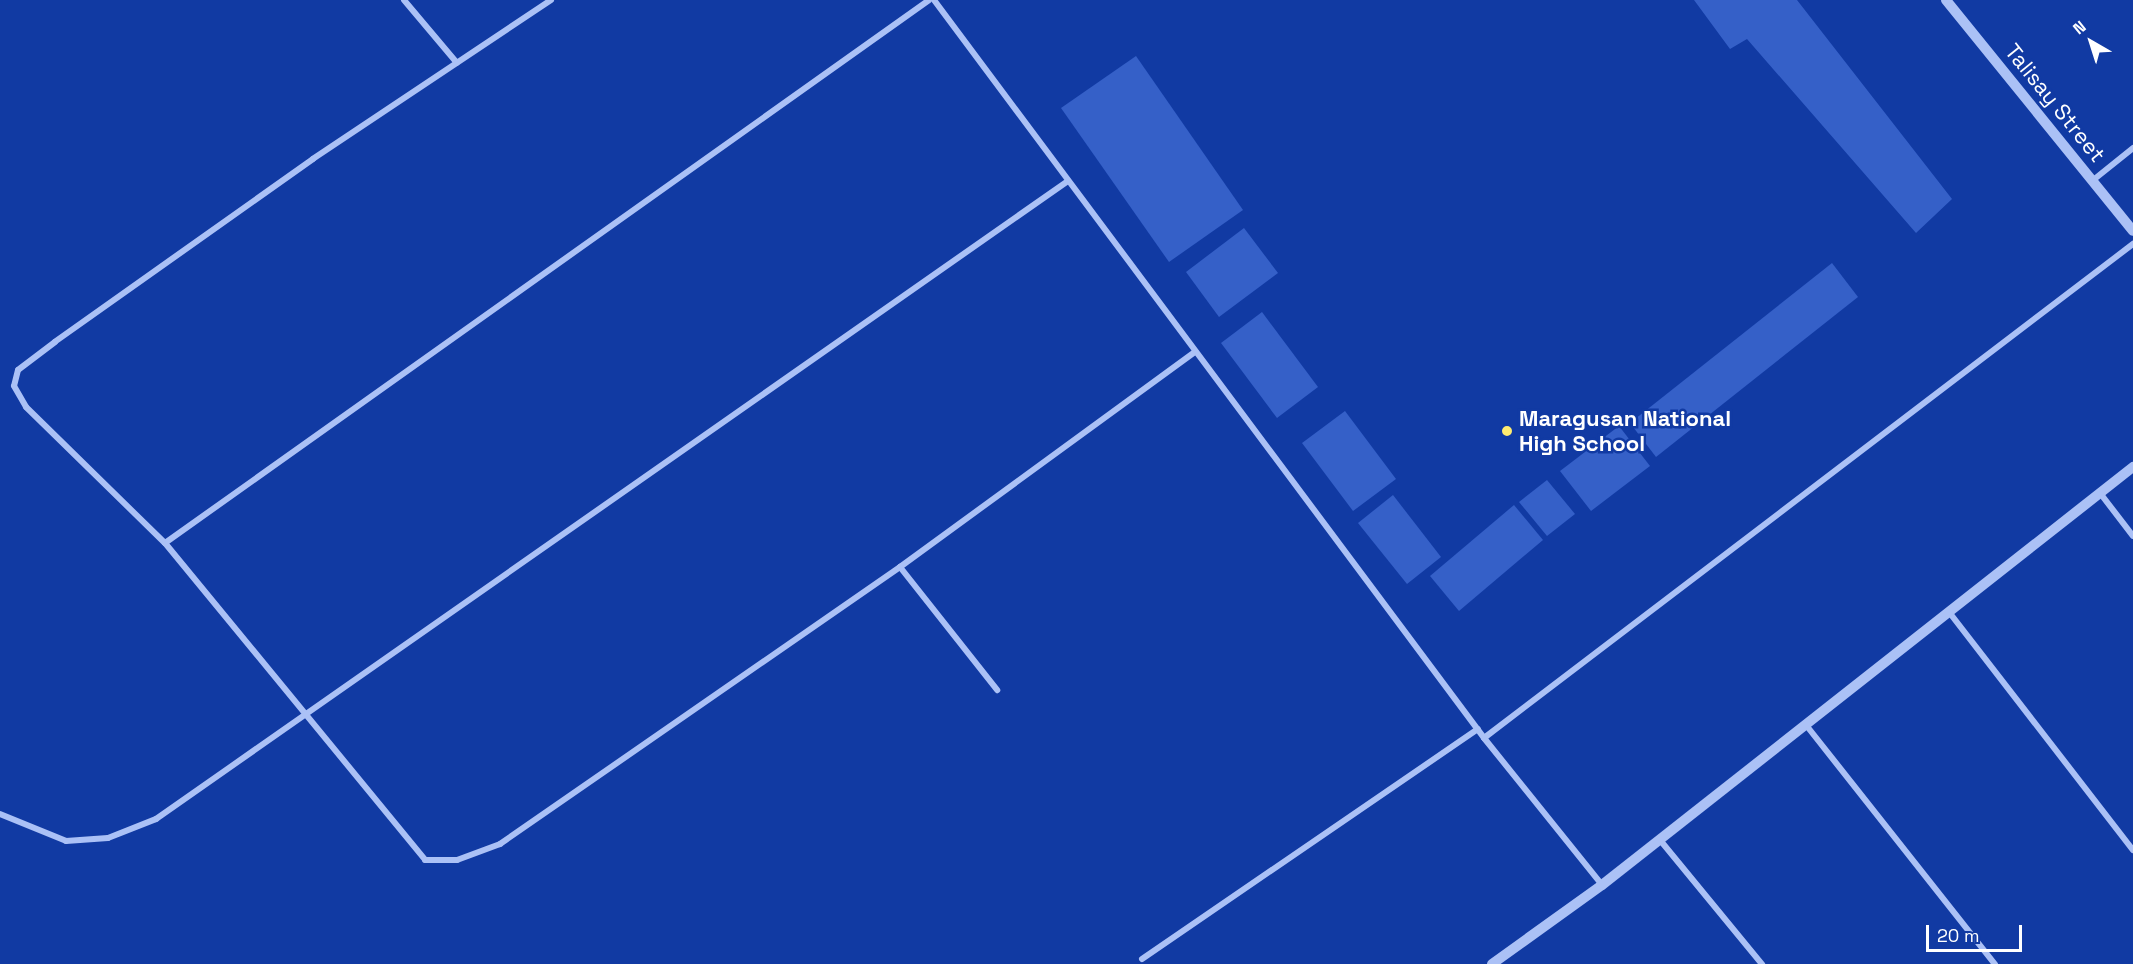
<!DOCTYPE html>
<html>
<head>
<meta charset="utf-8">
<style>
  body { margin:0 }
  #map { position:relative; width:2133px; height:964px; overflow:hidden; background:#113aa3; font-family:"Space Grotesk",sans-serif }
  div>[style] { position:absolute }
  .building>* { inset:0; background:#3560c8 }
  .minor>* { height:6px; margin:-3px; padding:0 3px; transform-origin:3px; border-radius:3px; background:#abc1f6 }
  .tertiary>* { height:10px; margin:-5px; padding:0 5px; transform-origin:5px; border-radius:5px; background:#abc1f6 }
  .dots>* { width:16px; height:16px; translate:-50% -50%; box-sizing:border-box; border:3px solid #113aa3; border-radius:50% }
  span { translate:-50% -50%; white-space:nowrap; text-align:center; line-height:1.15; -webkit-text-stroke:5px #113aa3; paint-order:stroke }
  .street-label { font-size:22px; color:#fff }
  .poi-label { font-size:22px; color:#fff; font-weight:700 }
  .left { translate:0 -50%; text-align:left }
  .north { position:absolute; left:2061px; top:12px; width:60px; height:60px; -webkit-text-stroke:4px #113aa3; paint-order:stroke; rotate:321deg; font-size:16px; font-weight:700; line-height:24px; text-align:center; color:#fff }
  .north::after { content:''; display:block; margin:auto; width:21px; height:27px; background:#fff; clip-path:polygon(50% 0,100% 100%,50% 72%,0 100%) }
  .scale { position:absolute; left:1926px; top:925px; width:96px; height:27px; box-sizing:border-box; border:3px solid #fff; border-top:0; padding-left:8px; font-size:18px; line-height:21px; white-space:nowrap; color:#fff; -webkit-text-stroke:4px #113aa3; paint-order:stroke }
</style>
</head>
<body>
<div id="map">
  <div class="building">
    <i style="clip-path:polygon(1694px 0,1797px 0,1952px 199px,1916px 233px,1747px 39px,1730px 49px)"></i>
    <i style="clip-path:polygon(1136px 56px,1243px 210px,1169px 262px,1061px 108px)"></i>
    <i style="clip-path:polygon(1244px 228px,1278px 273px,1219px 317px,1186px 272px)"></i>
    <i style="clip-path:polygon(1832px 263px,1858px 297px,1656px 457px,1630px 423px)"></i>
    <i style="clip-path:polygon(1262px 312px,1318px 387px,1277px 418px,1221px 343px)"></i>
    <i style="clip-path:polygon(1345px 411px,1396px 479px,1353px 511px,1302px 443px)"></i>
    <i style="clip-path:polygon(1619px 426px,1650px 466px,1591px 511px,1560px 471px)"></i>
    <i style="clip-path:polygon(1547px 480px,1575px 514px,1547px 536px,1519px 502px)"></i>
    <i style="clip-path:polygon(1393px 495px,1441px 557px,1407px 584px,1358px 523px)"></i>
    <i style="clip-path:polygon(1514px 505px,1543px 540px,1459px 611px,1430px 576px)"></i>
  </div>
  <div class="minor">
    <i style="left:404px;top:0;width:82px;rotate:49.9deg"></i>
    <i style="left:551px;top:0;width:286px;rotate:146.3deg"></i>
    <i style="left:313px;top:159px;width:316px;rotate:144.7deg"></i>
    <i style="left:55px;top:342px;width:46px;rotate:142.9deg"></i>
    <i style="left:18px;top:370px;width:16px;rotate:104deg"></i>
    <i style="left:14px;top:386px;width:24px;rotate:60deg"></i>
    <i style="left:26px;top:407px;width:194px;rotate:44.4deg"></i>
    <i style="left:165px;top:543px;width:410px;rotate:50.6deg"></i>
    <i style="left:425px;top:860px;width:32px"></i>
    <i style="left:457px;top:860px;width:46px;rotate:-20.4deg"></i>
    <i style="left:500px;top:844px;width:487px;rotate:-34.7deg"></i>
    <i style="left:900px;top:567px;width:364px;rotate:-36.1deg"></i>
    <i style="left:934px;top:0;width:920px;rotate:53.3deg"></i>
    <i style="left:1484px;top:738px;width:189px;rotate:51.2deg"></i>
    <i style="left:2092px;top:181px;width:53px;rotate:-38.8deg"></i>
    <i style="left:2100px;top:493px;width:54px;rotate:52.5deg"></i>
    <i style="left:165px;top:543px;width:937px;rotate:-35.4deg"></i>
    <i style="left:900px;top:567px;width:157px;rotate:51.7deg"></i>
    <i style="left:1949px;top:612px;width:301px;rotate:52.3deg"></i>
    <i style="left:1806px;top:725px;width:305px;rotate:51.7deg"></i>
    <i style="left:1484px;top:738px;width:816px;rotate:-37.28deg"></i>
    <i style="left:0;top:814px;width:71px;rotate:22.2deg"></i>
    <i style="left:66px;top:841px;width:42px;rotate:-4.1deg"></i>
    <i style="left:108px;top:838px;width:52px;rotate:-21.6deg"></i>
    <i style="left:156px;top:819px;width:1113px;rotate:-34.98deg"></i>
    <i style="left:1660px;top:840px;width:161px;rotate:50.6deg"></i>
    <i style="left:1142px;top:959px;width:407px;rotate:-34.4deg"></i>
  </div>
  <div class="tertiary">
    <i style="left:1946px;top:0;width:297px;rotate:51deg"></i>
    <i style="left:1492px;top:964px;width:135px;rotate:-35.7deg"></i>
    <i style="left:1602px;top:885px;width:676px;rotate:-38.21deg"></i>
  </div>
  <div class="dots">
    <i style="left:1507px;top:431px;background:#ffec70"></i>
  </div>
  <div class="street-label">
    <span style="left:2055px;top:103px;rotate:51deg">Talisay Street</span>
  </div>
  <div class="poi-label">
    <span class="left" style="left:1519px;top:431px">Maragusan National<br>High School</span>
  </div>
  <div class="north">N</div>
  <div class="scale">20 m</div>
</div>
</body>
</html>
